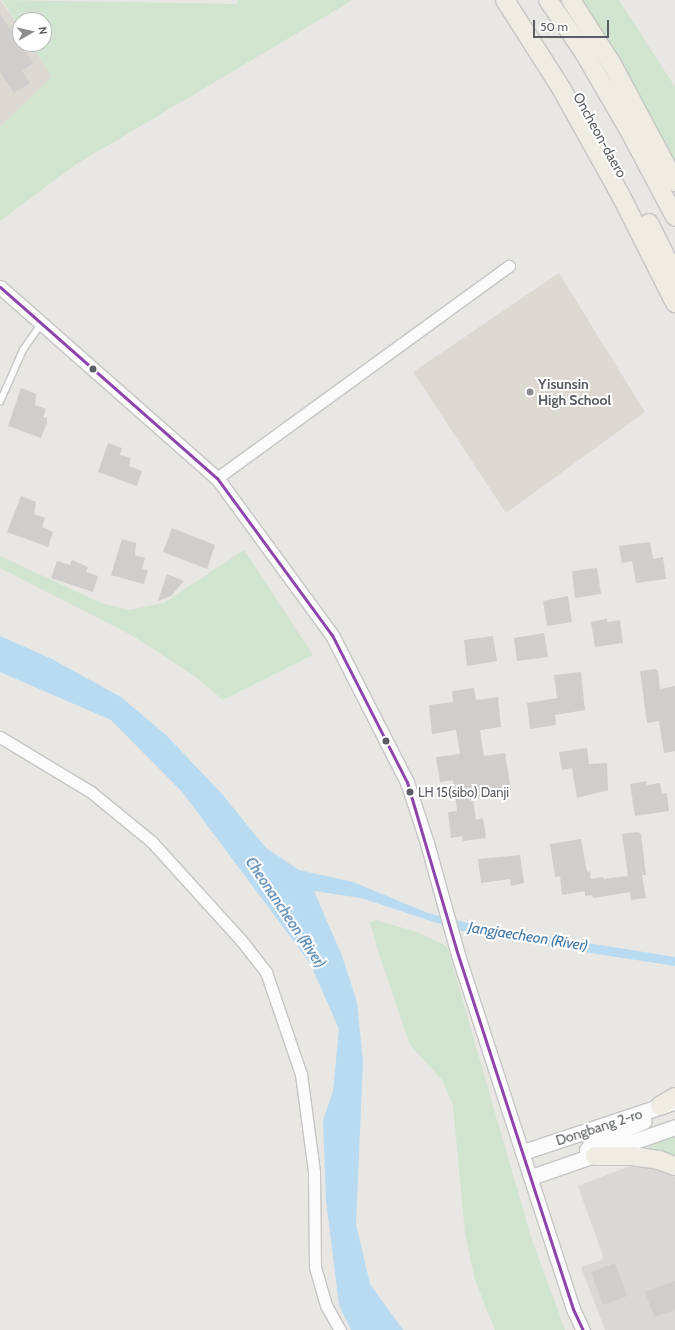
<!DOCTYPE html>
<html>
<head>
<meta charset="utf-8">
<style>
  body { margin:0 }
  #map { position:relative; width:675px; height:1330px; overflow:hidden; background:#e8e7e3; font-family:Cabin,sans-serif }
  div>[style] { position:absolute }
  .industrial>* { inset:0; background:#d9d8d4 }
  .education>* { inset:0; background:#dcd9d2 }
  .green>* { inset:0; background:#d1e4cf }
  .water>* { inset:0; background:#b8dbf2 }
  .building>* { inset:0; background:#cfcecc }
  .roads { filter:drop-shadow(1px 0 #c5c5c5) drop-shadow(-1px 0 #c5c5c5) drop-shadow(0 1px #c5c5c5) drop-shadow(0 -1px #c5c5c5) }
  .service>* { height:5.5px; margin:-2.75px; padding:0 2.75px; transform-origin:2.75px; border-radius:2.75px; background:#fcfbfb }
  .minor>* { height:11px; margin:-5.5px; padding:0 5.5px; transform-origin:5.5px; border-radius:5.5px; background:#fcfbfb }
  .tertiary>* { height:13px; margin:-6.5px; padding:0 6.5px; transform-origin:6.5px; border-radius:6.5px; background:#fcfbfb }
  .secondary>* { height:15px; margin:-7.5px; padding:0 7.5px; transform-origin:7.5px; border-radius:7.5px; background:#fcfbfb }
  .trunk>* { height:18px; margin:-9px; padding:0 9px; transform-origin:9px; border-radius:9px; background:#eeece3 }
  .bus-1>* { height:3px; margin:-1.5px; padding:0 1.5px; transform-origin:1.5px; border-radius:1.5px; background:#8e44ad }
  .dots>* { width:11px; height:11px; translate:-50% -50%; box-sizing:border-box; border:2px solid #fff; border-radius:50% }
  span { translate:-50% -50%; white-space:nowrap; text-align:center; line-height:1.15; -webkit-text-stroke:4px #fff; paint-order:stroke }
  .bus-label { font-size:13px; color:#595c60 }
  .left { translate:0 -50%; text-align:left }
  .street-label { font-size:14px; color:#595c60 }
  .poi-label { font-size:14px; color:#595c60; font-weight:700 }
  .water-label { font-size:15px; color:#4278a8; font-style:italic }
  .north { position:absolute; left:12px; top:12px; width:40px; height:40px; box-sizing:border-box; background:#fff; border:1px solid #bdbebf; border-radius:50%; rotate:82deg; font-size:11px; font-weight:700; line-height:16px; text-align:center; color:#595c60 }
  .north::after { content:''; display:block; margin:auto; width:14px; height:18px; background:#8b8d8e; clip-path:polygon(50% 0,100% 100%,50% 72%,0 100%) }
  .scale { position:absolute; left:533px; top:20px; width:76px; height:18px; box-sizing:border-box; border:2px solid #595c60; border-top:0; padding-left:5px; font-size:12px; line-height:14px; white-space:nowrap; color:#595c60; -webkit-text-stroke:3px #fff; paint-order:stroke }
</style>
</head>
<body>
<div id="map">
  <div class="industrial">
    <i style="clip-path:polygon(627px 1167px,660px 1169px,675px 1177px,675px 1330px,605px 1330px,581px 1267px,602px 1260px,603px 1256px,578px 1186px)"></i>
  </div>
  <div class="education">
    <i style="clip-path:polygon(0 0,20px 27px,20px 44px,31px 44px,52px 77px,0 127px)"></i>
    <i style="clip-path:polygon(559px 273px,645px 412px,506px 513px,413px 372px)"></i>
  </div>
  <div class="green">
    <i style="clip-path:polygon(2px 0,237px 4px,238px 0,353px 0,75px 165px,0 221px,0 127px,52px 77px,31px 44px,44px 44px,44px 20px,20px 20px,20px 27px)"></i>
    <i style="clip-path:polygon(581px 0,619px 0,675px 87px,675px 163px,639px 95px)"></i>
    <i style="clip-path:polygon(244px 550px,313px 655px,223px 700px,193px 675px,133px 636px,0 568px,0 556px,101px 603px,129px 610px,164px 603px)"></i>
    <i style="clip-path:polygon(376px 920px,417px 932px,447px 946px,531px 1237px,565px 1330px,495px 1330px,475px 1280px,465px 1233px,453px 1106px,443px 1081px,410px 1045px,378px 951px,370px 922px)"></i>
    <i style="clip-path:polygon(675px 1136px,675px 1155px,640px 1148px,641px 1147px)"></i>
  </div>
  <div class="water">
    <i style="clip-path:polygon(0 636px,52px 659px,121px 697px,166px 735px,222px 794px,266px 848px,299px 870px,353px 882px,428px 913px,476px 925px,675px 957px,675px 966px,474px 935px,361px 898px,314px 891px,342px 956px,357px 1002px,363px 1061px,356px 1224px,370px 1284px,403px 1330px,351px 1330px,339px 1305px,326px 1200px,323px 1120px,333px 1091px,339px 1029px,310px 963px,183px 793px,111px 720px,0 672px)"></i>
  </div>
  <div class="building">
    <i style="clip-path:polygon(0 14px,33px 63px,22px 71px,30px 83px,14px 93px,0 72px)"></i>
    <i style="clip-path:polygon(21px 388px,36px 394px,35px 405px,46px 409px,43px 417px,47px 418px,47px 423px,41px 438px,8px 426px)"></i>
    <i style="clip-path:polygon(108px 443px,122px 448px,120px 455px,131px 458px,129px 466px,142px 471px,137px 486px,98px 472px)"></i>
    <i style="clip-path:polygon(21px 496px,36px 502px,34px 514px,45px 518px,42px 527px,53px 532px,48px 547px,7px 532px)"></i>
    <i style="clip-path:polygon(172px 528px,215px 545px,207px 569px,163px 552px)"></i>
    <i style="clip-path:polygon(122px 539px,136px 543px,135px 555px,145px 558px,142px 569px,148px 570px,144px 584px,111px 575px)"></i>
    <i style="clip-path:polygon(650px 542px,653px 559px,663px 557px,666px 579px,636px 583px,632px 561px,622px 563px,619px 546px)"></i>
    <i style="clip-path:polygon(72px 560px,88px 567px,86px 572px,98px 576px,93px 592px,51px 578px,57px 561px,70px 565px)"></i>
    <i style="clip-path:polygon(597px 568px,601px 594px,575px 598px,572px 571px)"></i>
    <i style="clip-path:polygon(167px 574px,184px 581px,171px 596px,158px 601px)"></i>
    <i style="clip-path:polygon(568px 596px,572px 622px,547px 626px,543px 601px)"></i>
    <i style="clip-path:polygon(607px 619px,607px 622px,620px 620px,623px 643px,595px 647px,591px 622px)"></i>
    <i style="clip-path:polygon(544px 633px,548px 657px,517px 661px,514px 638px)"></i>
    <i style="clip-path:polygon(493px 636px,497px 661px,467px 666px,464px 640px)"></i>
    <i style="clip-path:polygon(655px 669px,658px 671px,660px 689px,675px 686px,675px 751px,664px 753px,659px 721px,647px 723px,640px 671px)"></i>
    <i style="clip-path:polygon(581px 672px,585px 710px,555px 715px,556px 725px,530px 729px,527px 703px,557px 698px,554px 675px)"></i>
    <i style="clip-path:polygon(474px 688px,476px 700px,498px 697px,501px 727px,480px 730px,484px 756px,505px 753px,511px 790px,489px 793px,489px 797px,473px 799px,476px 820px,483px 818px,486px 838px,463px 841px,462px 836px,451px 838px,448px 812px,457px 811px,453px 780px,440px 782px,436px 757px,460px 754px,456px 730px,432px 734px,429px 705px,453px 702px,452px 691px)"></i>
    <i style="clip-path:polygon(587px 748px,589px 764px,607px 763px,608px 790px,577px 798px,572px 768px,562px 770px,559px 752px)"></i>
    <i style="clip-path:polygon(646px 781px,647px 785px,660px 783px,662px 794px,667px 793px,669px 811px,635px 816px,630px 784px)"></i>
    <i style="clip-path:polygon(638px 832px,641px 834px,646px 875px,642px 875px,646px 898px,631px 900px,630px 892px,593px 898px,592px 895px,585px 896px,585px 891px,562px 895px,560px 876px,555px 877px,550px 844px,581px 839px,587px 872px,590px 871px,591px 879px,603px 877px,604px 879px,628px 876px,622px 834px)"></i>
    <i style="clip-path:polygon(520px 855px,524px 883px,511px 886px,510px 879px,481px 883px,478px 859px)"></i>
    <i style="clip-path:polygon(615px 1263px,627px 1296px,603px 1305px,591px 1272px)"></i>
    <i style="clip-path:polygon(675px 1281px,675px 1310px,654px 1317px,645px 1292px)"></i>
  </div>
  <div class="roads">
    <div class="service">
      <i style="left:0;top:402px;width:57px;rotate:-66.1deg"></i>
      <i style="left:23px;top:350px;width:32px;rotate:-55deg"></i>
    </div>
    <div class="minor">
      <i style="left:217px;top:478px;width:361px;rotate:-36deg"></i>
      <i style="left:0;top:737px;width:106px;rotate:31.1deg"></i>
      <i style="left:91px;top:792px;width:79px;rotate:39.3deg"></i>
      <i style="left:152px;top:842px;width:132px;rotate:47.8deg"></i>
      <i style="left:241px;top:940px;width:41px;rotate:52deg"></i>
      <i style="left:266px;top:972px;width:108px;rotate:71.1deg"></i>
      <i style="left:301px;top:1074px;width:99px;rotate:82.4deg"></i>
      <i style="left:314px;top:1172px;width:95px;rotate:89.4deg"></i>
      <i style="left:315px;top:1267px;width:40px;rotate:74deg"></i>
      <i style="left:326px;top:1305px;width:29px;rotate:61deg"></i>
    </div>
    <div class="tertiary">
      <i style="left:0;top:287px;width:289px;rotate:41.4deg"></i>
      <i style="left:217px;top:478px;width:195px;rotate:53.8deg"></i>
      <i style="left:332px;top:635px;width:165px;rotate:63deg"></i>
      <i style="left:407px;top:782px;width:64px;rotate:71.8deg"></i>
      <i style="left:427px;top:843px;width:116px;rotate:74.5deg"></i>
      <i style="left:458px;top:955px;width:372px;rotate:72deg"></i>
      <i style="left:573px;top:1309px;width:23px;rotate:65deg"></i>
    </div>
    <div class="secondary">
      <i style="left:523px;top:1152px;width:155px;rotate:-18.4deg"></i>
      <i style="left:595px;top:1156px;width:4px;rotate:180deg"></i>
      <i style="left:591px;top:1156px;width:7px;rotate:-124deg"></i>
      <i style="left:587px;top:1150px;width:9px;rotate:-54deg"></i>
      <i style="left:592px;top:1143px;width:56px;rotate:-22.9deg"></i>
      <i style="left:531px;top:1177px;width:152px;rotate:-19.1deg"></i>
    </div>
    <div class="trunk">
      <i style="left:505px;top:0;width:104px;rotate:57.5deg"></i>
      <i style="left:561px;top:88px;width:124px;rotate:60.9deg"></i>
      <i style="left:621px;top:196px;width:120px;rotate:63.2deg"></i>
      <i style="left:548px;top:0;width:62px;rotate:55.5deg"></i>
      <i style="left:583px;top:51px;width:91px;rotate:59.8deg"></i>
      <i style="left:629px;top:130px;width:98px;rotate:62.1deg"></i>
      <i style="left:571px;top:0;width:76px;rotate:57.4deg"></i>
      <i style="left:612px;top:64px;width:134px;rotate:61.9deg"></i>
      <i style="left:649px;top:223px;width:58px;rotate:63.4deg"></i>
      <i style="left:660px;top:1106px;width:17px;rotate:-31deg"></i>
      <i style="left:595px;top:1156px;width:36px"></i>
      <i style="left:631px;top:1156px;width:28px;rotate:8deg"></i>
      <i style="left:659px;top:1160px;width:17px;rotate:21deg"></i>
    </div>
  </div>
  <div class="bus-1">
    <i style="left:0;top:287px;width:289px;rotate:41.4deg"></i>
    <i style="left:217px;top:478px;width:195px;rotate:53.8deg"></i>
    <i style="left:332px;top:635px;width:165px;rotate:63deg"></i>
    <i style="left:407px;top:782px;width:180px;rotate:73.6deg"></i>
    <i style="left:458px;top:955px;width:372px;rotate:72deg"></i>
    <i style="left:573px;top:1309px;width:23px;rotate:65deg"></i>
  </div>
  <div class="dots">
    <i style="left:93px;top:369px;background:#595c60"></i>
    <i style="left:530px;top:392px;background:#8b8d8e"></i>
    <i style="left:386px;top:741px;background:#595c60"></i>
    <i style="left:410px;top:792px;background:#595c60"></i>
  </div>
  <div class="bus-label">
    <span class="left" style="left:418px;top:792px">LH 15(sibo) Danji</span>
  </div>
  <div class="street-label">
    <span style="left:600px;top:135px;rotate:61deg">Oncheon-daero</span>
    <span style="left:599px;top:1127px;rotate:-18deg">Dongbang 2-ro</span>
  </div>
  <div class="poi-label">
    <span class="left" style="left:538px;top:392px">Yisunsin<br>High School</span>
  </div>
  <div class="water-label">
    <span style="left:285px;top:913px;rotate:56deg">Cheonancheon (River)</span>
    <span style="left:528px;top:937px;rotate:9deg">Jangjaecheon (River)</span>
  </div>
  <div class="north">N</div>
  <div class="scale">50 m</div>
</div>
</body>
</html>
